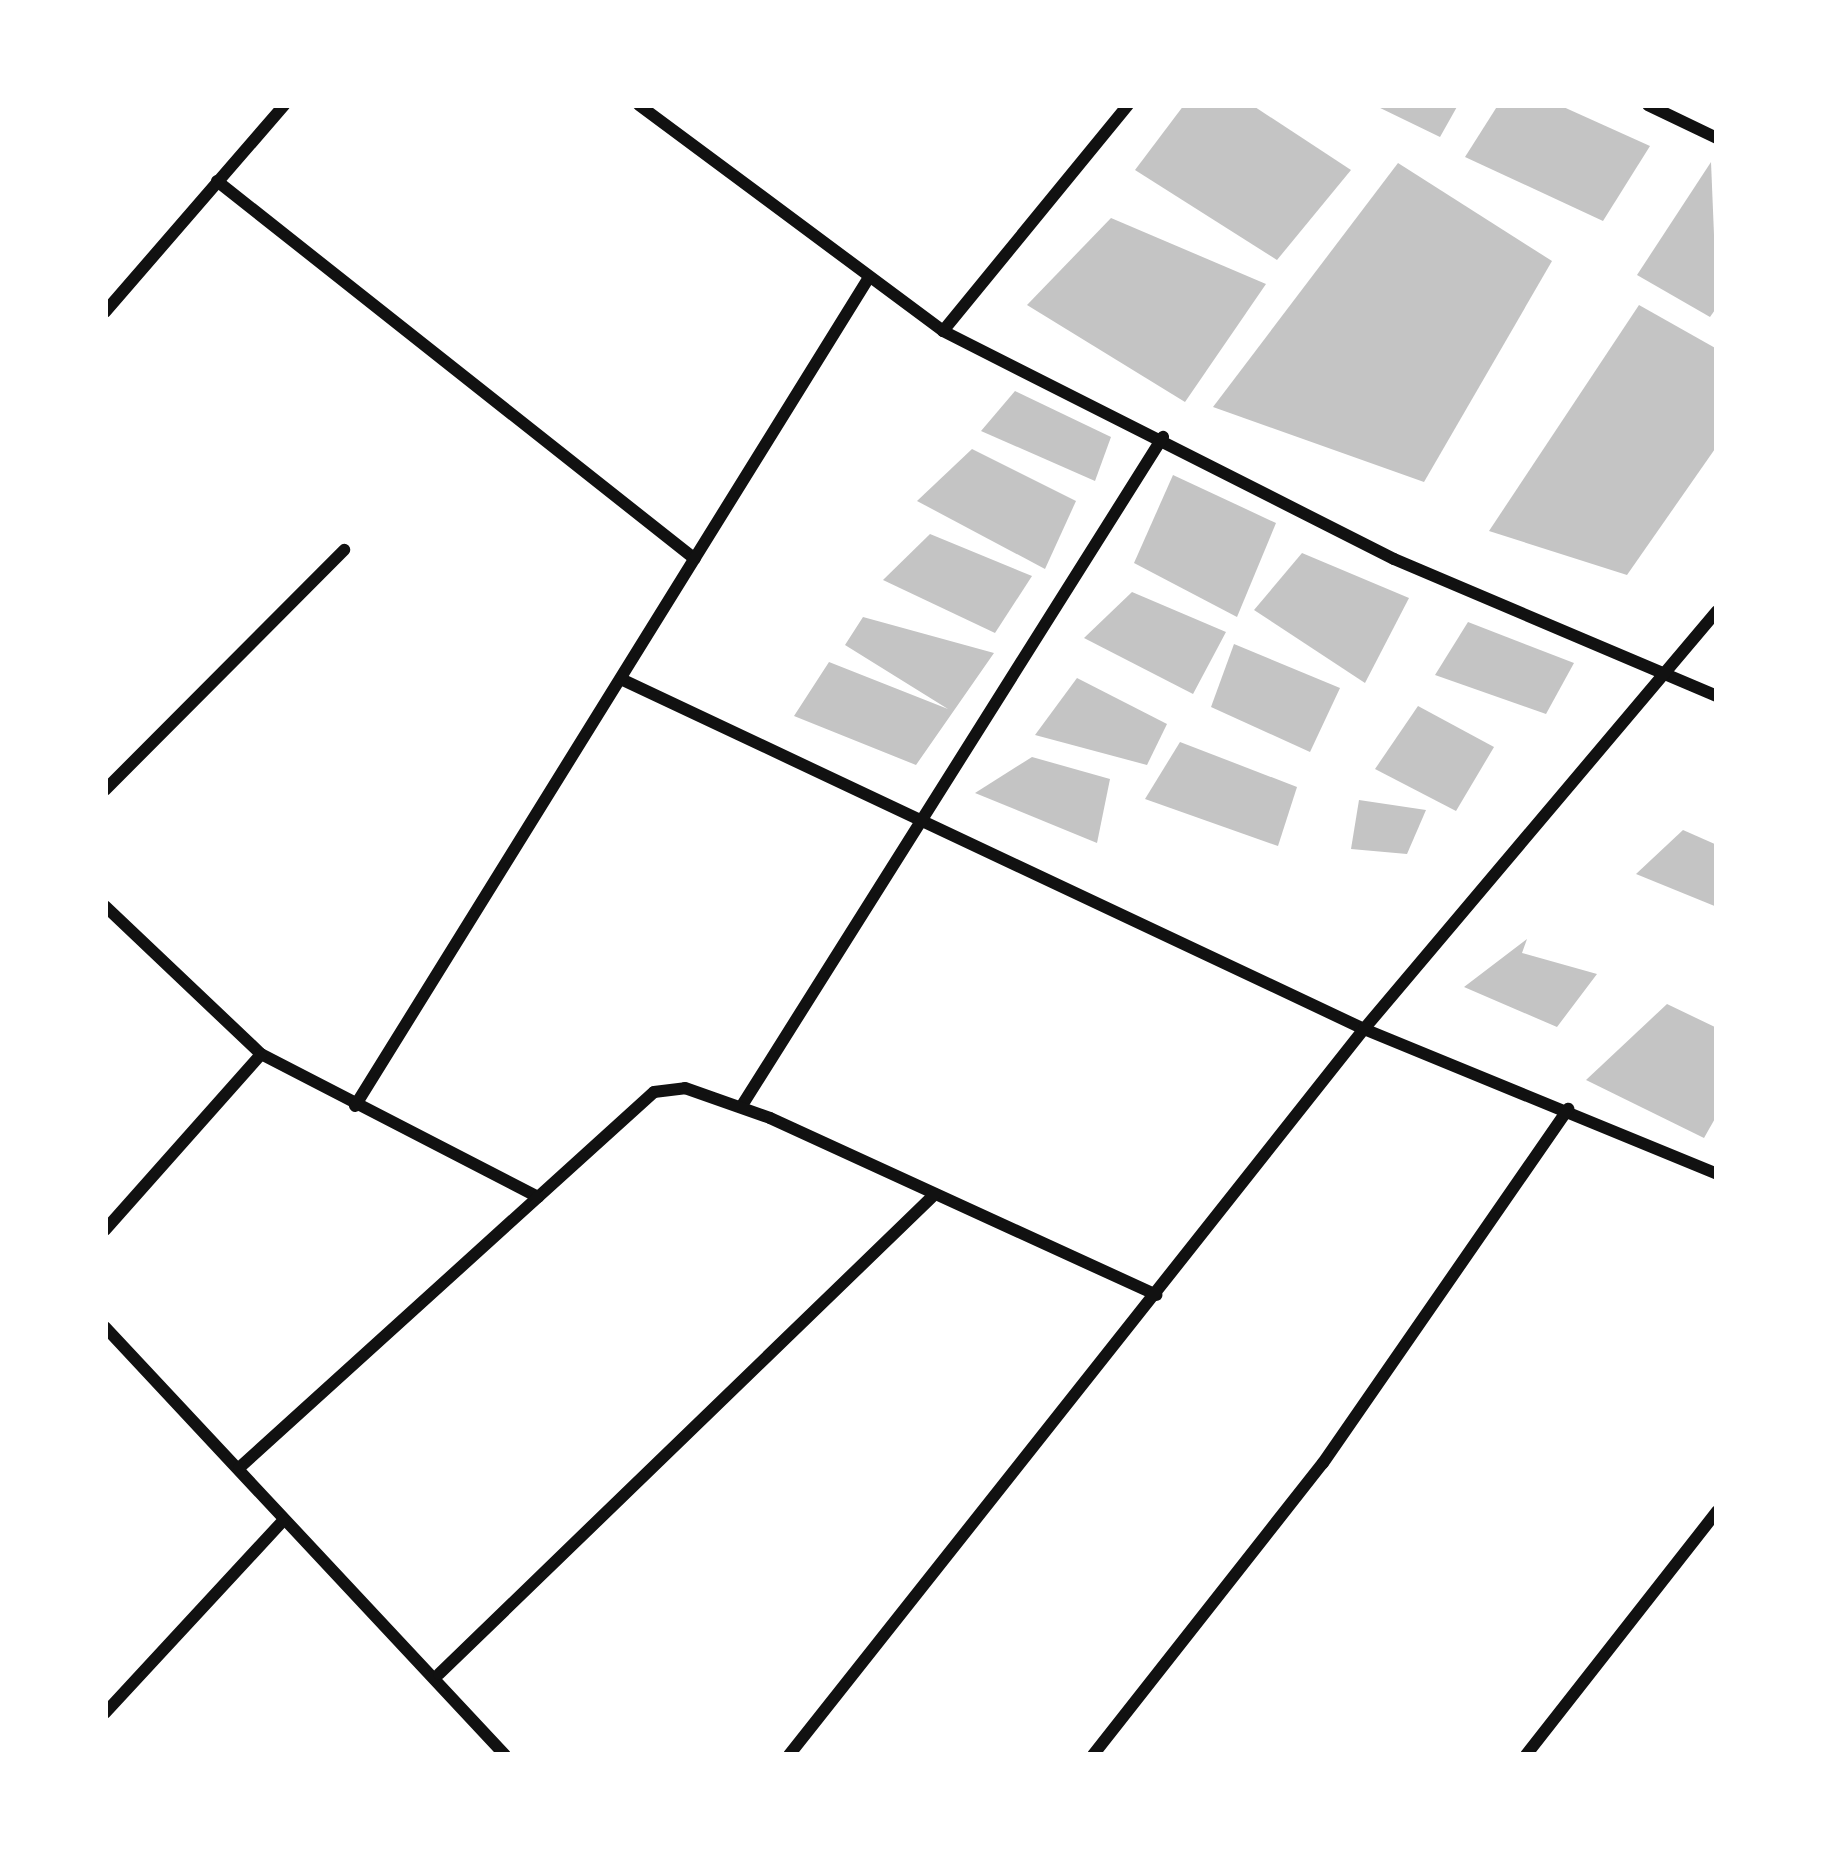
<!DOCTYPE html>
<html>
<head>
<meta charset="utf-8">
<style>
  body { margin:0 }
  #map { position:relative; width:1822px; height:1860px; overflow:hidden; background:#fff; font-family:Mulish,sans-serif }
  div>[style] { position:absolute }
  .building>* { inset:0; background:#c4c4c4 }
  .minor>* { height:12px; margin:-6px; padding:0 6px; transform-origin:6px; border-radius:6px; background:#111 }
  span { translate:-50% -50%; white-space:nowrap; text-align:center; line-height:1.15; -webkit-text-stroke:12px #fff; paint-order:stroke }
  .frame { position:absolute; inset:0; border:108px solid #fff; pointer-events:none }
</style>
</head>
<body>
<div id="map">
  <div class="building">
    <i style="clip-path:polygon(1184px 105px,1252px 105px,1351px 170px,1277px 260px,1135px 170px)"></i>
    <i style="clip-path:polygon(1374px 105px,1458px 105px,1440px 137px)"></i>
    <i style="clip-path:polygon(1498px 105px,1559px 105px,1650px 146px,1603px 221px,1465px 157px)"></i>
    <i style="clip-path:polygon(1711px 162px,1717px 307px,1710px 317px,1637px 275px)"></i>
    <i style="clip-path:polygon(1398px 163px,1552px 261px,1424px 482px,1213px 407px)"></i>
    <i style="clip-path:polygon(1111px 218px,1266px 284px,1185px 402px,1027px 305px)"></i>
    <i style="clip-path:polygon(1639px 305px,1717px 349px,1717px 446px,1627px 575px,1489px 531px)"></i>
    <i style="clip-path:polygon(1015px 391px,1111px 437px,1095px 481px,981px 431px)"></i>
    <i style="clip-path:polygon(972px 449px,1076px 501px,1045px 569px,917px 501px)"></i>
    <i style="clip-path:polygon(1173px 475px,1276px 523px,1237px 617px,1134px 563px)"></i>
    <i style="clip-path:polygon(930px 534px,1032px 576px,995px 633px,883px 580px)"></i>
    <i style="clip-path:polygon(1302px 553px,1409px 598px,1365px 683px,1254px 610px)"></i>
    <i style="clip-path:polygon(1132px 592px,1226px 632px,1193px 694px,1084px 638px)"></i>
    <i style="clip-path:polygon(863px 617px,994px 653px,916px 765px,794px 716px,829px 662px,948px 709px,845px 645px)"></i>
    <i style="clip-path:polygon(1468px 622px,1574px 663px,1546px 714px,1435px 675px)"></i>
    <i style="clip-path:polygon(1234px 644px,1340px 688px,1310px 752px,1211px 707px)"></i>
    <i style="clip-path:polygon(1077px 678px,1167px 724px,1147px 765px,1035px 735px)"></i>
    <i style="clip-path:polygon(1418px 706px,1494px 747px,1456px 811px,1375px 769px)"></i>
    <i style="clip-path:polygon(1180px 742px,1297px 787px,1278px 846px,1145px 799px)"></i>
    <i style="clip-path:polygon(1032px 757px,1110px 779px,1097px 843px,975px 793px)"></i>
    <i style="clip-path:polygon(1359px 800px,1426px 810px,1407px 854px,1351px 849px)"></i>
    <i style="clip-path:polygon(1683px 830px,1717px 845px,1717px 907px,1636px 874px)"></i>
    <i style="clip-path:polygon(1527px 939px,1522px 953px,1597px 974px,1557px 1027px,1464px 987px)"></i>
    <i style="clip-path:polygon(1667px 1004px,1717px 1028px,1717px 1115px,1704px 1138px,1586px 1080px)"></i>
  </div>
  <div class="minor">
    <i style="left:639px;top:105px;width:379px;rotate:36.6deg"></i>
    <i style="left:943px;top:331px;width:505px;rotate:26.82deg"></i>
    <i style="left:1394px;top:559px;width:351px;rotate:23deg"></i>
    <i style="left:1648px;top:105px;width:76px;rotate:25.6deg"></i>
    <i style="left:217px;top:181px;width:609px;rotate:38.34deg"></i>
    <i style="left:105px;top:312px;width:274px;rotate:-49.1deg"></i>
    <i style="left:943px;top:331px;width:292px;rotate:-50.7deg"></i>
    <i style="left:623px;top:680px;width:819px;rotate:25.22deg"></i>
    <i style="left:1364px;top:1029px;width:382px;rotate:22.3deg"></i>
    <i style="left:105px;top:790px;width:339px;rotate:-45.1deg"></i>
    <i style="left:105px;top:906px;width:215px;rotate:43.5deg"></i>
    <i style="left:261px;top:1054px;width:312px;rotate:27.3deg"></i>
    <i style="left:355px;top:1106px;width:973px;rotate:-58.19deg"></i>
    <i style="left:741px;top:1107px;width:792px;rotate:-57.8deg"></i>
    <i style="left:105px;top:1230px;width:235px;rotate:-48.4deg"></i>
    <i style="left:105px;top:1327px;width:586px;rotate:46.94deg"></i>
    <i style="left:239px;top:1468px;width:560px;rotate:-42.18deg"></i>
    <i style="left:654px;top:1092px;width:31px;rotate:-7deg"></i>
    <i style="left:685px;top:1088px;width:90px;rotate:19.4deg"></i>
    <i style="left:770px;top:1118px;width:425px;rotate:24.6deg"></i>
    <i style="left:439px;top:1674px;width:690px;rotate:-44.06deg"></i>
    <i style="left:105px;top:1713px;width:263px;rotate:-47.2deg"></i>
    <i style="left:789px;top:1755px;width:926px;rotate:-51.62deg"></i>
    <i style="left:1364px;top:1029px;width:547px;rotate:-49.82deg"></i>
    <i style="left:1093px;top:1755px;width:372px;rotate:-51.8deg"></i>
    <i style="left:1323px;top:1463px;width:431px;rotate:-55.3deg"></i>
    <i style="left:1526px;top:1755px;width:310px;rotate:-51.9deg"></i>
  </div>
  <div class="frame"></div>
</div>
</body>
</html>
